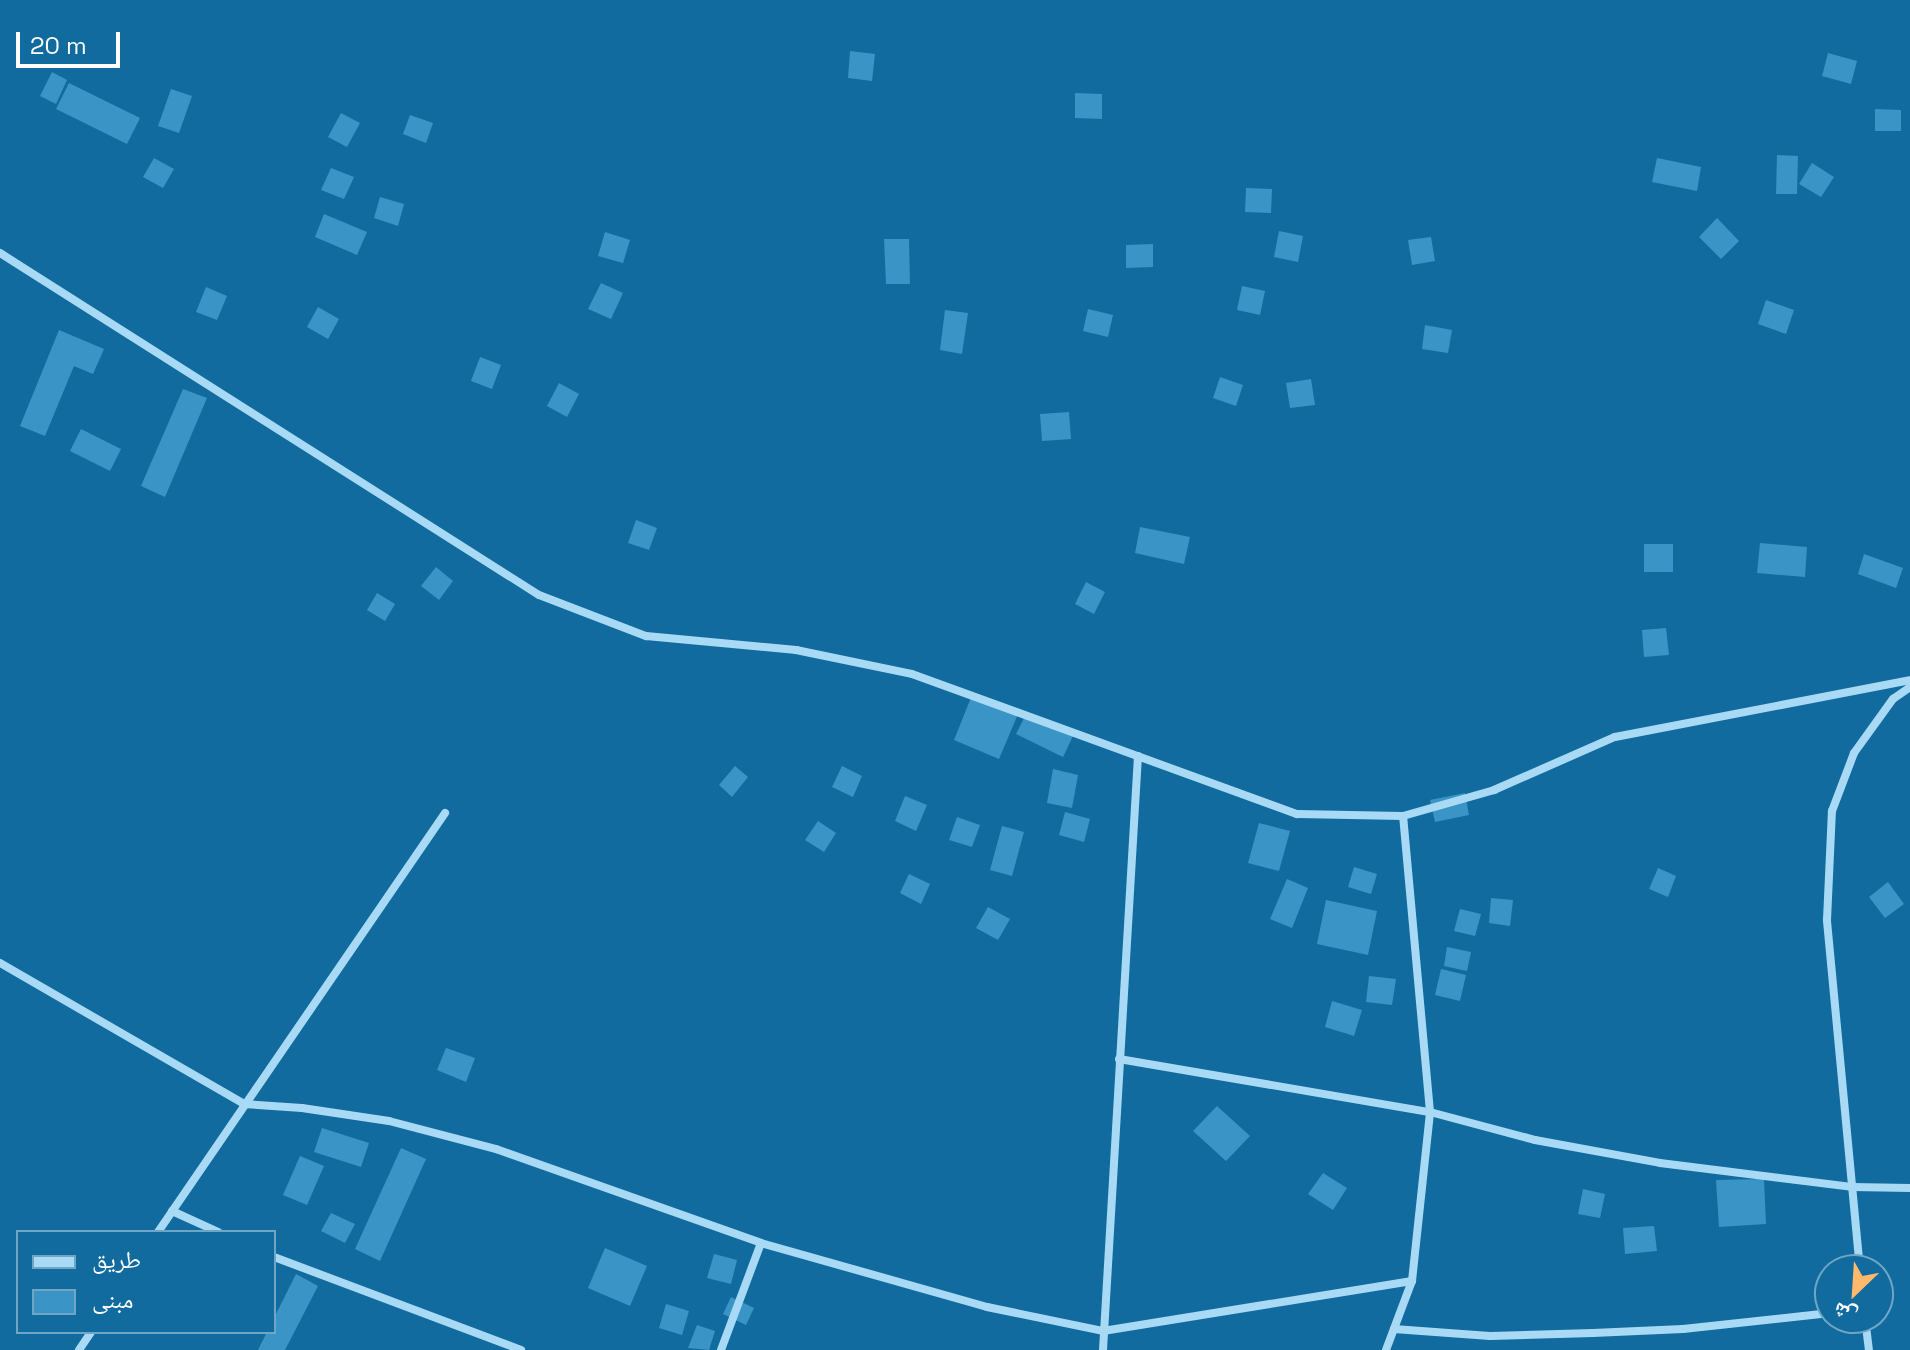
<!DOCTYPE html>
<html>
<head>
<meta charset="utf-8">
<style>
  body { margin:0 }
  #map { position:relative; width:1910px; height:1350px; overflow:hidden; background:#116b9f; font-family:"Space Grotesk","Noto Naskh Arabic",sans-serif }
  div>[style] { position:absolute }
  .building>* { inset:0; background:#3a95c6 }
  .minor>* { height:8px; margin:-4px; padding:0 4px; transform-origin:4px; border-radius:4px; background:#a8daf5 }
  span { translate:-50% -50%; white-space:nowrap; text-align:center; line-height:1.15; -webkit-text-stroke:6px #116b9f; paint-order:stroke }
  .legend { position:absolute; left:16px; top:1230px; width:260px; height:104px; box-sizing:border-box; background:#116b9f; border:2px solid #70a6c5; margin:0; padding:10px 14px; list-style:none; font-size:24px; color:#fff }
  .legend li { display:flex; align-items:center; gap:16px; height:40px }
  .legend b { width:40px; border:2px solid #70a6c5 }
  .north { position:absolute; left:1814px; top:1254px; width:80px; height:80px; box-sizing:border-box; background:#116b9f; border:2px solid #70a6c5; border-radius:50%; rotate:205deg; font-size:22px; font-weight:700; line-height:32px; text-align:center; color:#fff }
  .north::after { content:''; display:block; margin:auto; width:28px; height:36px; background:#ffb86c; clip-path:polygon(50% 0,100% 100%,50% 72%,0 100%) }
  .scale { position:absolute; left:16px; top:32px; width:104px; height:36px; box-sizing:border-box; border:4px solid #fff; border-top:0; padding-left:10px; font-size:24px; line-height:28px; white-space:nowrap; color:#fff; -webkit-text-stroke:6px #116b9f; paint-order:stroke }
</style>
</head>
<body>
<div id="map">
  <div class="building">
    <i style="clip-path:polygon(850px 51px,875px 54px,872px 81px,848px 78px)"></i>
    <i style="clip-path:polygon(1828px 53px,1857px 61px,1851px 84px,1822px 76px)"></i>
    <i style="clip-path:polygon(52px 72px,67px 80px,56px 104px,40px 96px)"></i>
    <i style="clip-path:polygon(69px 83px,140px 118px,127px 144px,56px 109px)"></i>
    <i style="clip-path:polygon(171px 89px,192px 96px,179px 133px,158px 126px)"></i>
    <i style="clip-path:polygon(1075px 93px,1102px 94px,1102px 119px,1075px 118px)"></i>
    <i style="clip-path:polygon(1875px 109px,1901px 110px,1901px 131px,1875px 131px)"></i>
    <i style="clip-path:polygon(341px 113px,360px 123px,347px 147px,328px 137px)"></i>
    <i style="clip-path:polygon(410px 115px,433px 123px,426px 143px,403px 134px)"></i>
    <i style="clip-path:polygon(1777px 155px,1798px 156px,1797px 194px,1776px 194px)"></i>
    <i style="clip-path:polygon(154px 158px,174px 169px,163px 188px,143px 177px)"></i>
    <i style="clip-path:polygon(1657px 158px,1701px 167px,1697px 191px,1652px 182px)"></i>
    <i style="clip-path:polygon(1812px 163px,1834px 177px,1821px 197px,1799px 184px)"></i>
    <i style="clip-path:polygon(331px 168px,354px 177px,344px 199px,321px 190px)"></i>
    <i style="clip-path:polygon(1246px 188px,1272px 189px,1271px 213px,1245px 212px)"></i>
    <i style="clip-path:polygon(380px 197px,404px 204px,398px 226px,374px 218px)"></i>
    <i style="clip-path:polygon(324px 214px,367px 232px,357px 255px,315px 237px)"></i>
    <i style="clip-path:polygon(1717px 218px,1739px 241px,1721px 259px,1699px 237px)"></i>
    <i style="clip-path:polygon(1279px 231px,1303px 236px,1298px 262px,1274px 257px)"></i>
    <i style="clip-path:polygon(605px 232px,630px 240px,623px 263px,598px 256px)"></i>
    <i style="clip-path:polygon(1431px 237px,1435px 261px,1412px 265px,1408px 240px)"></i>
    <i style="clip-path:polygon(884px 239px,909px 239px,910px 284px,886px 284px)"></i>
    <i style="clip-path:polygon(1153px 244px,1153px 267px,1126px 268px,1126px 245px)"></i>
    <i style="clip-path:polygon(601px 283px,623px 293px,611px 319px,588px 309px)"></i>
    <i style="clip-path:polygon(1242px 286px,1265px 291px,1260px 315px,1237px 310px)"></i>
    <i style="clip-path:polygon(206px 287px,227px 296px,217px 320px,196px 312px)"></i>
    <i style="clip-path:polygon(1766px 300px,1794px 310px,1786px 334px,1758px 324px)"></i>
    <i style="clip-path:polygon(318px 307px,339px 319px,328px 339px,307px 327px)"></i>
    <i style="clip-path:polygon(1088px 309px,1113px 315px,1108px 337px,1083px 331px)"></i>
    <i style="clip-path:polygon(945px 310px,968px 313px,962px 354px,940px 350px)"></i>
    <i style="clip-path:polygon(1425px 325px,1452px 330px,1448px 353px,1422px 349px)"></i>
    <i style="clip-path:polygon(59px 330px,104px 349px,93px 374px,74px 366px,45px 436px,20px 426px)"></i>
    <i style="clip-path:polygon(480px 357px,501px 365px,492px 389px,471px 381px)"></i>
    <i style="clip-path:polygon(1220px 377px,1243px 385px,1236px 406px,1213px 398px)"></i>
    <i style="clip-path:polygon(1311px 379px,1315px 405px,1290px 408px,1286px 383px)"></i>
    <i style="clip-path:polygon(559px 383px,579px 394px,567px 417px,547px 406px)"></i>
    <i style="clip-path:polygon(183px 389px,207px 398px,165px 497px,141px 486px)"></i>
    <i style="clip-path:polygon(1069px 412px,1071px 439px,1042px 441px,1040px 414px)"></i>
    <i style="clip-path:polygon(81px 429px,121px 449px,110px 471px,70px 451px)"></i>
    <i style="clip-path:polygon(636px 520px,657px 528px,649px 550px,628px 543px)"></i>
    <i style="clip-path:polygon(1140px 527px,1190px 537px,1184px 564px,1135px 553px)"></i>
    <i style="clip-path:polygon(1760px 543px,1807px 547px,1805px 577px,1757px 573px)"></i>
    <i style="clip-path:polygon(1644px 544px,1673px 544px,1673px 572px,1644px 572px)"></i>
    <i style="clip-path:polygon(1864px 554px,1903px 568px,1896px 588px,1858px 574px)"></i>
    <i style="clip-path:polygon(436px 567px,453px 581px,439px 600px,421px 586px)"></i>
    <i style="clip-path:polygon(1086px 582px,1105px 592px,1094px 614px,1075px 604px)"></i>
    <i style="clip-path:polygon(377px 593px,395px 604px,385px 621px,367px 610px)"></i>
    <i style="clip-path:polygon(1666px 628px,1669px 655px,1644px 657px,1642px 630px)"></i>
    <i style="clip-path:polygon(972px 695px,1018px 714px,999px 759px,954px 740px)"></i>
    <i style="clip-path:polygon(1026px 714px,1073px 736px,1063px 757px,1016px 734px)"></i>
    <i style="clip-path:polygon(735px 766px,748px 777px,732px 797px,719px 785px)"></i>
    <i style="clip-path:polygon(842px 766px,862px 776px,853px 797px,832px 787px)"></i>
    <i style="clip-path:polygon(1053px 769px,1078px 775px,1072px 808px,1047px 803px)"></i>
    <i style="clip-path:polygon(1465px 793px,1469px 815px,1435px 822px,1430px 800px)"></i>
    <i style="clip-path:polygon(905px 796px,927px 805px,916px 831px,895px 821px)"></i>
    <i style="clip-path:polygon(1065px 812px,1090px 819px,1084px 842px,1059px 835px)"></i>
    <i style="clip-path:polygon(957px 817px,980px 825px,972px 847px,949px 840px)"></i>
    <i style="clip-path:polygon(818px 821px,836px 833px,824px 852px,805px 840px)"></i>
    <i style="clip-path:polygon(1259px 823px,1290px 831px,1279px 871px,1248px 863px)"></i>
    <i style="clip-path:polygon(1002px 826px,1024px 832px,1012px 876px,990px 870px)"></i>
    <i style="clip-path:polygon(1354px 867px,1377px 874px,1371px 894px,1348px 887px)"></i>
    <i style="clip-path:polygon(1658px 868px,1676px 876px,1668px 897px,1649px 889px)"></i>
    <i style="clip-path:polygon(909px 874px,930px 884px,921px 904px,900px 893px)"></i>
    <i style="clip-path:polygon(1287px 879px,1308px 888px,1292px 928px,1270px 919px)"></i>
    <i style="clip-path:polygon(1888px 882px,1904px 904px,1885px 918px,1869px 897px)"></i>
    <i style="clip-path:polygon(1491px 898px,1513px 900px,1510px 926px,1489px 923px)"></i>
    <i style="clip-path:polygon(1326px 900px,1377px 911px,1368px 955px,1317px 944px)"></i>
    <i style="clip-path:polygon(988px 907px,1010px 919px,998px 940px,976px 928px)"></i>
    <i style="clip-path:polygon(1460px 909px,1481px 914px,1475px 936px,1454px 931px)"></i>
    <i style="clip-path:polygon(1447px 947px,1471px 952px,1467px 971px,1444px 966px)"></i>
    <i style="clip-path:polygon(1441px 969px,1466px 975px,1460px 1001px,1435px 995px)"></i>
    <i style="clip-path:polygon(1369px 976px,1396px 979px,1392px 1005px,1366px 1002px)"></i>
    <i style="clip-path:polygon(1332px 1001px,1362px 1010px,1354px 1036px,1325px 1027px)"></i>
    <i style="clip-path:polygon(446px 1048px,475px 1058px,466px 1082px,437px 1070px)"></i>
    <i style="clip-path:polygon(1217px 1106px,1250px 1136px,1226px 1161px,1193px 1131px)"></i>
    <i style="clip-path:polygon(322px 1128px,369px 1143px,361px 1167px,314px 1152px)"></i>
    <i style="clip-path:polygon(401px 1148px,426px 1159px,380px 1261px,355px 1249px)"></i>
    <i style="clip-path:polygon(300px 1156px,324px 1166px,307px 1205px,283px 1195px)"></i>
    <i style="clip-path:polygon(1323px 1173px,1347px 1188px,1333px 1210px,1308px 1194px)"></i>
    <i style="clip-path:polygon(1764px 1179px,1766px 1224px,1719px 1227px,1716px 1180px)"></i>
    <i style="clip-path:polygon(1583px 1189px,1605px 1194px,1600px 1218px,1578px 1214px)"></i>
    <i style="clip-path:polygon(331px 1213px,355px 1224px,345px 1243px,321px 1231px)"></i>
    <i style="clip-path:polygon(1654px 1226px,1657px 1251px,1625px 1254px,1623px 1228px)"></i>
    <i style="clip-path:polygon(605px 1248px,647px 1266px,630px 1306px,588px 1288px)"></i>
    <i style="clip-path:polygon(714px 1254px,737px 1260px,731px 1284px,707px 1278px)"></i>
    <i style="clip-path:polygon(296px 1274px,318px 1286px,285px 1350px,258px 1350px,267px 1332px,274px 1332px,274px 1318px)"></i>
    <i style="clip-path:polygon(731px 1297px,754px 1308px,746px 1325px,723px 1314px)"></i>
    <i style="clip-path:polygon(666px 1304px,689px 1311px,682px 1335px,659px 1328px)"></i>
    <i style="clip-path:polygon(697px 1325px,715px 1331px,709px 1350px,688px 1348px)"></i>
  </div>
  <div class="minor">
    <i style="left:0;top:253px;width:638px;rotate:32.4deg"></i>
    <i style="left:539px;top:595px;width:115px;rotate:21deg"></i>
    <i style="left:646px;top:636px;width:151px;rotate:5.3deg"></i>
    <i style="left:796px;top:650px;width:118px;rotate:11.7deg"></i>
    <i style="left:912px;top:674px;width:410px;rotate:20deg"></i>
    <i style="left:1297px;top:814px;width:106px;rotate:1.1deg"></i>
    <i style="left:1403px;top:816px;width:95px;rotate:-15.9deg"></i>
    <i style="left:1494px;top:790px;width:132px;rotate:-23.7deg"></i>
    <i style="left:1615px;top:737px;width:300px;rotate:-10.9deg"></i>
    <i style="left:0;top:963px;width:282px;rotate:30deg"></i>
    <i style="left:244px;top:1104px;width:58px;rotate:3.9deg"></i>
    <i style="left:302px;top:1108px;width:88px;rotate:8.5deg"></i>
    <i style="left:389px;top:1121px;width:111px;rotate:14.7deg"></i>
    <i style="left:496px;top:1149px;width:281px;rotate:19.5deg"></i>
    <i style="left:761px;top:1243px;width:235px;rotate:15.8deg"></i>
    <i style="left:987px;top:1307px;width:118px;rotate:11.7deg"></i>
    <i style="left:1103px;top:1331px;width:313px;rotate:-9.2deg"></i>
    <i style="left:1119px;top:1059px;width:315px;rotate:9.7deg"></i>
    <i style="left:1430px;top:1112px;width:109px;rotate:14.9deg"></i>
    <i style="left:1535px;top:1140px;width:127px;rotate:10.4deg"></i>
    <i style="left:1660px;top:1163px;width:193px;rotate:7.1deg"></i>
    <i style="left:1852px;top:1187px;width:58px;rotate:1deg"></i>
    <i style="left:172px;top:1211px;width:51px;rotate:24.5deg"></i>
    <i style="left:158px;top:1232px;width:508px;rotate:-55.59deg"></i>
    <i style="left:274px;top:1257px;width:264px;rotate:20.6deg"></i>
    <i style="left:1860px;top:1270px;width:352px;rotate:-95.4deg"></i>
    <i style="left:1827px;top:920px;width:109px;rotate:-87.4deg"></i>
    <i style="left:1832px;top:811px;width:62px;rotate:-69.2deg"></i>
    <i style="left:1854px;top:753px;width:67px;rotate:-54.2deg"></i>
    <i style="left:1893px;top:699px;width:21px;rotate:-35deg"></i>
    <i style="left:1865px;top:1318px;width:32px;rotate:83deg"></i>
    <i style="left:1394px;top:1329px;width:96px;rotate:4.2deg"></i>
    <i style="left:1490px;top:1336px;width:103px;rotate:-1.7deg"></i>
    <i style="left:1593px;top:1333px;width:90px;rotate:-2.5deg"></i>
    <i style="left:1683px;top:1329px;width:148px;rotate:-6.2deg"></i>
    <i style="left:79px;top:1350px;width:22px;rotate:-56deg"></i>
    <i style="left:721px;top:1350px;width:114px;rotate:-69.5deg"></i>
    <i style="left:1103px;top:1350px;width:595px;rotate:-86.63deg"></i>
    <i style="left:1386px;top:1350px;width:74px;rotate:-69.4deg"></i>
    <i style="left:1412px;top:1281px;width:170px;rotate:-83.9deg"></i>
    <i style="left:1430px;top:1112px;width:297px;rotate:-95.2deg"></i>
  </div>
  <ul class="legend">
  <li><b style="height:10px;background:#a8daf5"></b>طريق</li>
  <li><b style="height:22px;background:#3a95c6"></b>مبنى</li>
  </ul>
  <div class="north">ش</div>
  <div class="scale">20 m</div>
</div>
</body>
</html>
